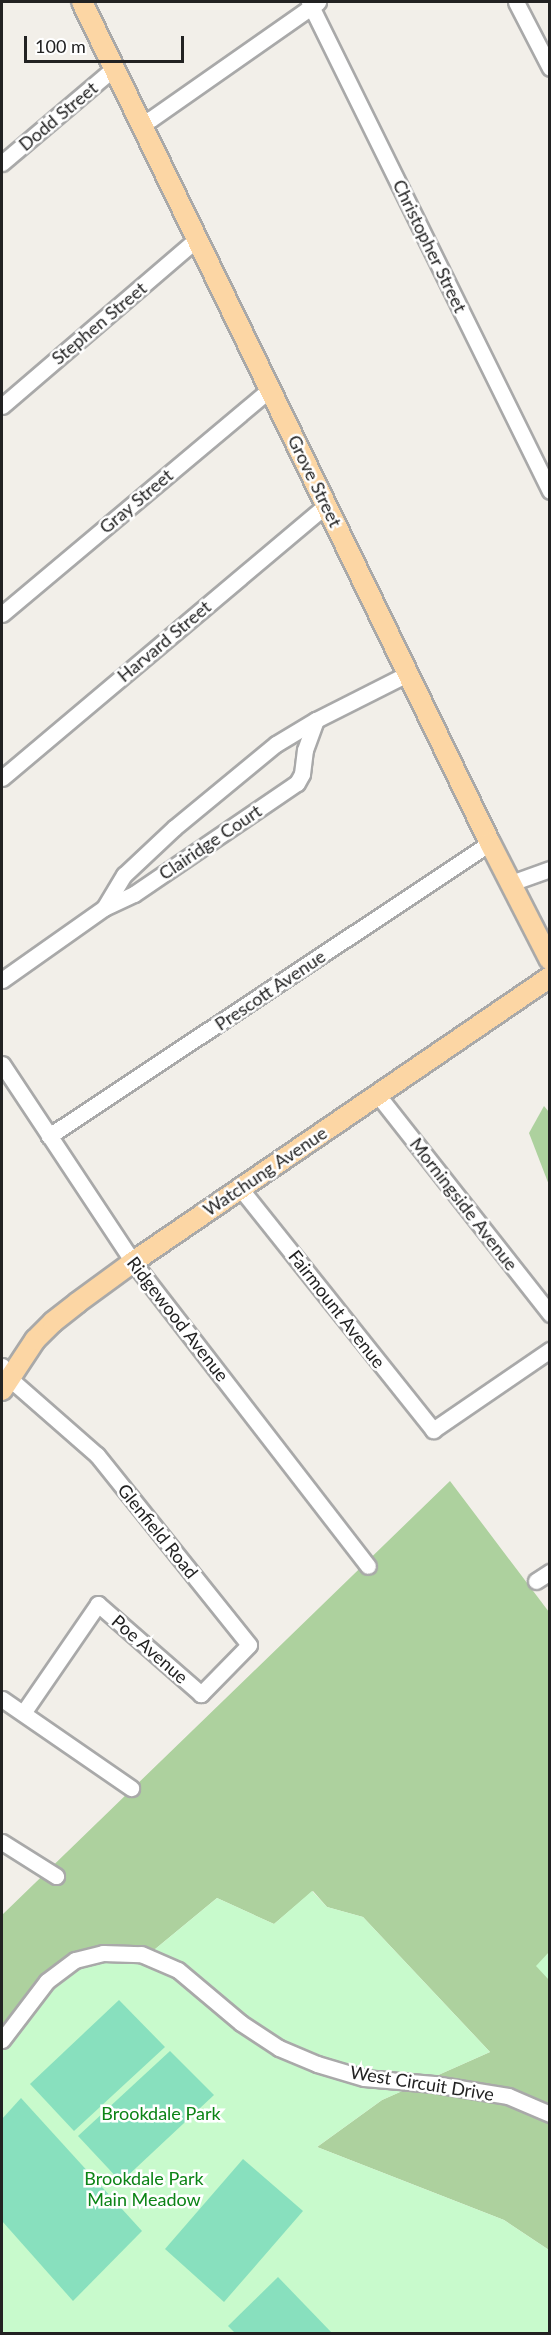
<!DOCTYPE html>
<html>
<head>
<meta charset="utf-8">
<style>
  body { margin:0 }
  #map { position:relative; width:551px; height:2335px; overflow:hidden; background:#f2efe9; font-family:Lato,sans-serif }
  div>[style] { position:absolute }
  .forest>* { inset:0; background:#add19e }
  .park>* { inset:0; background:#c8facc }
  .pitch>* { inset:0; background:#88e0be }
  .roads { filter:drop-shadow(2px 0 #a9a9a9) drop-shadow(-2px 0 #a9a9a9) drop-shadow(0 2px #a9a9a9) drop-shadow(0 -2px #a9a9a9) }
  .minor>* { height:15px; margin:-7.5px; padding:0 7.5px; transform-origin:7.5px; border-radius:7.5px; background:#fff }
  .major>* { height:20px; margin:-10px; padding:0 10px; transform-origin:10px; border-radius:10px; background:#fcd6a4 }
  span { translate:-50% -50%; white-space:nowrap; text-align:center; line-height:1.15; -webkit-text-stroke:5px #fff; paint-order:stroke }
  .street-label { font-size:18px; color:#222 }
  .park-label { font-size:18px; color:#0c8416 }
  .frame { position:absolute; inset:0; border:3px solid #222; pointer-events:none }
  .scale { position:absolute; left:24px; top:36px; width:160px; height:27px; box-sizing:border-box; border:3px solid #222; border-top:0; padding-left:8px; font-size:18px; line-height:21px; white-space:nowrap; color:#222; -webkit-text-stroke:4px #fff; paint-order:stroke }
</style>
</head>
<body>
<div id="map">
  <div class="forest">
    <i style="clip-path:polygon(544px 1106px,549px 1112px,549px 1185px,529px 1133px)"></i>
    <i style="clip-path:polygon(450px 1481px,549px 1612px,549px 2250px,504px 2220px,317px 2147px,382px 2100px,490px 2052px,363px 1917px,327px 1907px,313px 1891px,274px 1924px,217px 1898px,154px 1950px,58px 1972px,2px 2034px,2px 1915px)"></i>
  </div>
  <div class="park">
    <i style="clip-path:polygon(312px 1891px,327px 1907px,363px 1917px,490px 2052px,382px 2100px,317px 2147px,504px 2220px,549px 2250px,549px 2333px,2px 2333px,2px 2034px,58px 1972px,154px 1950px,217px 1898px,274px 1924px)"></i>
    <i style="clip-path:polygon(549px 1952px,549px 1980px,536px 1966px)"></i>
  </div>
  <div class="pitch">
    <i style="clip-path:polygon(119px 2000px,165px 2047px,74px 2131px,30px 2084px)"></i>
    <i style="clip-path:polygon(170px 2051px,214px 2095px,121px 2182px,78px 2136px)"></i>
    <i style="clip-path:polygon(21px 2098px,142px 2231px,73px 2301px,2px 2221px,2px 2119px)"></i>
    <i style="clip-path:polygon(243px 2159px,303px 2211px,224px 2302px,165px 2249px)"></i>
    <i style="clip-path:polygon(278px 2277px,332px 2333px,235px 2333px,228px 2326px)"></i>
  </div>
  <div class="roads">
    <div class="minor">
      <i style="left:309px;top:2px;width:545px;rotate:63.76deg"></i>
      <i style="left:516px;top:2px;width:74px;rotate:62.7deg"></i>
      <i style="left:139px;top:124px;width:13px;rotate:-23deg"></i>
      <i style="left:151px;top:119px;width:204px;rotate:-35deg"></i>
      <i style="left:2px;top:163px;width:145px;rotate:-40.3deg"></i>
      <i style="left:2px;top:406px;width:255px;rotate:-40.6deg"></i>
      <i style="left:2px;top:614px;width:350px;rotate:-40deg"></i>
      <i style="left:2px;top:778px;width:425px;rotate:-40.1deg"></i>
      <i style="left:511px;top:883px;width:41px;rotate:-19.7deg"></i>
      <i style="left:104px;top:908px;width:39px;rotate:-59deg"></i>
      <i style="left:124px;top:875px;width:69px;rotate:-43.2deg"></i>
      <i style="left:174px;top:828px;width:132px;rotate:-39.5deg"></i>
      <i style="left:276px;top:744px;width:47px;rotate:-31deg"></i>
      <i style="left:316px;top:720px;width:104px;rotate:-26.8deg"></i>
      <i style="left:2px;top:980px;width:125px;rotate:-35.2deg"></i>
      <i style="left:104px;top:908px;width:33px;rotate:-25deg"></i>
      <i style="left:134px;top:894px;width:197px;rotate:-34.3deg"></i>
      <i style="left:297px;top:783px;width:10px;rotate:-61deg"></i>
      <i style="left:302px;top:774px;width:24px;rotate:-83deg"></i>
      <i style="left:305px;top:750px;width:32px;rotate:-70deg"></i>
      <i style="left:2px;top:1064px;width:237px;rotate:56.5deg"></i>
      <i style="left:133px;top:1262px;width:384px;rotate:52.3deg"></i>
      <i style="left:377px;top:1094px;width:280px;rotate:51.8deg"></i>
      <i style="left:49px;top:1136px;width:529px;rotate:-33.6deg"></i>
      <i style="left:240px;top:1188px;width:310px;rotate:51.4deg"></i>
      <i style="left:433px;top:1430px;width:142px;rotate:-34.4deg"></i>
      <i style="left:2px;top:1366px;width:14px;rotate:60deg"></i>
      <i style="left:9px;top:1378px;width:117px;rotate:41.2deg"></i>
      <i style="left:97px;top:1455px;width:243px;rotate:51.3deg"></i>
      <i style="left:249px;top:1645px;width:69px;rotate:134.4deg"></i>
      <i style="left:201px;top:1694px;width:137px;rotate:-138.9deg"></i>
      <i style="left:98px;top:1604px;width:132px;rotate:124.5deg"></i>
      <i style="left:536px;top:1581px;width:17px;rotate:-33deg"></i>
      <i style="left:2px;top:1699px;width:157px;rotate:34.6deg"></i>
      <i style="left:2px;top:1842px;width:64px;rotate:32.2deg"></i>
      <i style="left:2px;top:2040px;width:74px;rotate:-52.7deg"></i>
      <i style="left:47px;top:1981px;width:35px;rotate:-37deg"></i>
      <i style="left:75px;top:1960px;width:29px;rotate:-14deg"></i>
      <i style="left:103px;top:1953px;width:38px;rotate:2deg"></i>
      <i style="left:141px;top:1954px;width:40px;rotate:23.4deg"></i>
      <i style="left:178px;top:1970px;width:82px;rotate:40.1deg"></i>
      <i style="left:241px;top:2023px;width:45px;rotate:33.3deg"></i>
      <i style="left:279px;top:2048px;width:41px;rotate:22.8deg"></i>
      <i style="left:317px;top:2064px;width:49px;rotate:16.6deg"></i>
      <i style="left:364px;top:2078px;width:70px;rotate:4.9deg"></i>
      <i style="left:434px;top:2084px;width:75px;rotate:9.2deg"></i>
      <i style="left:508px;top:2096px;width:46px;rotate:23.2deg"></i>
    </div>
    <div class="major">
      <i style="left:82px;top:2px;width:935px;rotate:64.12deg"></i>
      <i style="left:490px;top:843px;width:131px;rotate:62.9deg"></i>
      <i style="left:2px;top:1390px;width:60px;rotate:-56.6deg"></i>
      <i style="left:35px;top:1340px;width:25px;rotate:-45deg"></i>
      <i style="left:53px;top:1322px;width:31px;rotate:-38deg"></i>
      <i style="left:77px;top:1303px;width:69px;rotate:-36.2deg"></i>
      <i style="left:133px;top:1262px;width:505px;rotate:-34.35deg"></i>
    </div>
  </div>
  <div class="street-label">
    <span style="left:58px;top:116px;rotate:-40deg">Dodd Street</span>
    <span style="left:430px;top:246px;rotate:64deg">Christopher Street</span>
    <span style="left:99px;top:323px;rotate:-40deg">Stephen Street</span>
    <span style="left:315px;top:481px;rotate:64deg">Grove Street</span>
    <span style="left:136px;top:501px;rotate:-40deg">Gray Street</span>
    <span style="left:164px;top:641px;rotate:-40deg">Harvard Street</span>
    <span style="left:210px;top:842px;rotate:-34deg">Clairidge Court</span>
    <span style="left:270px;top:990px;rotate:-34deg">Prescott Avenue</span>
    <span style="left:265px;top:1171px;rotate:-34deg">Watchung Avenue</span>
    <span style="left:464px;top:1204px;rotate:52deg">Morningside Avenue</span>
    <span style="left:337px;top:1309px;rotate:52deg">Fairmount Avenue</span>
    <span style="left:178px;top:1319px;rotate:52deg">Ridgewood Avenue</span>
    <span style="left:158px;top:1531px;rotate:51deg">Glenfield Road</span>
    <span style="left:150px;top:1649px;rotate:41deg">Poe Avenue</span>
    <span style="left:422px;top:2083px;rotate:9deg">West Circuit Drive</span>
  </div>
  <div class="park-label">
    <span style="left:161px;top:2113px">Brookdale Park</span>
    <span style="left:144px;top:2189px">Brookdale Park<br>Main Meadow</span>
  </div>
  <div class="frame"></div>
  <div class="scale">100 m</div>
</div>
</body>
</html>
